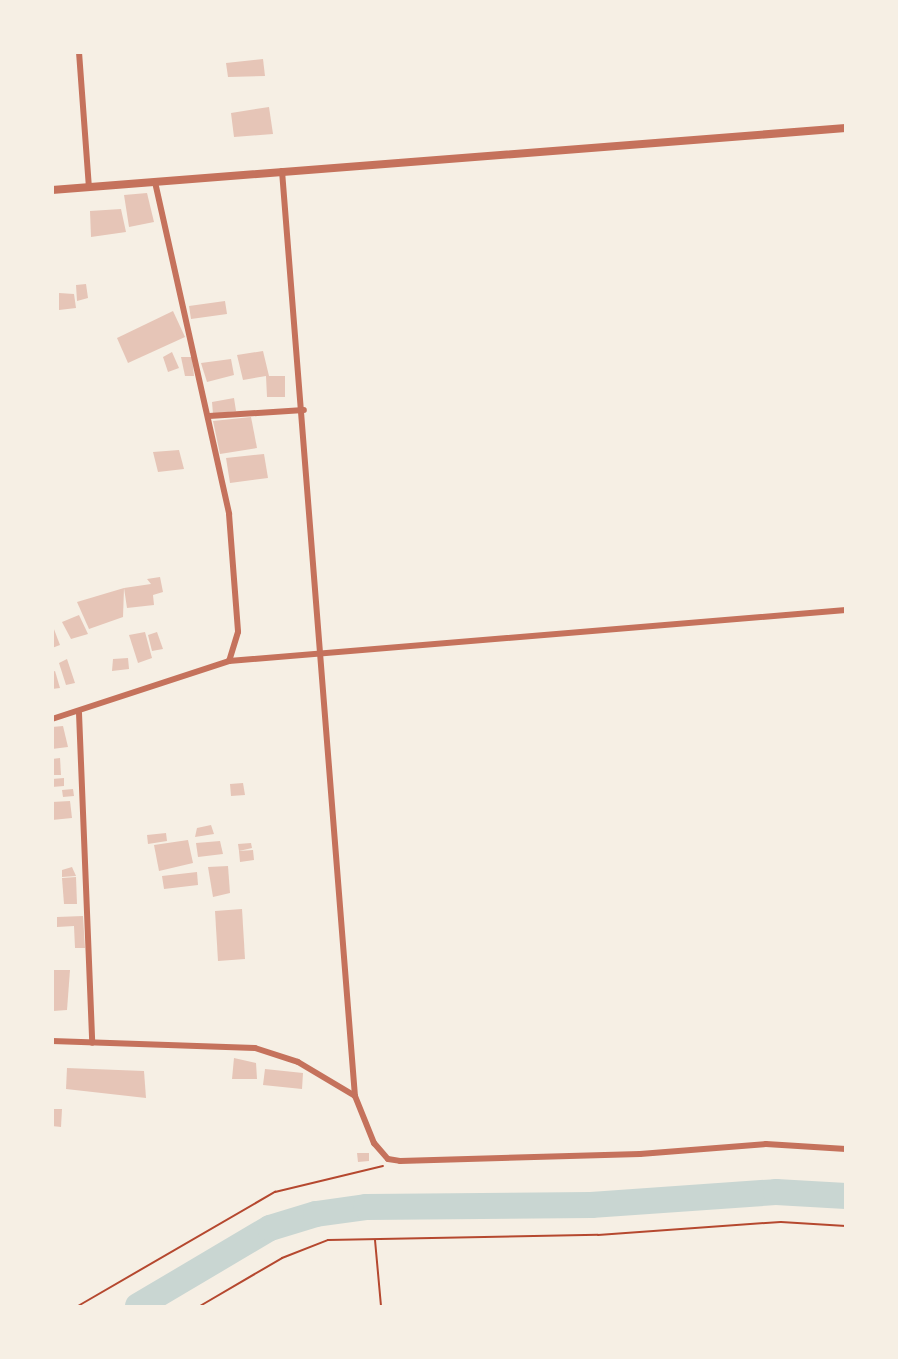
<!DOCTYPE html>
<html>
<head>
<meta charset="utf-8">
<style>
  body { margin:0 }
  #map { position:relative; width:898px; height:1359px; overflow:hidden; background:#f6efe4; font-family:Roboto,sans-serif }
  div>[style] { position:absolute }
  .river>* { height:26px; margin:-13px; padding:0 13px; transform-origin:13px; border-radius:13px; background:#c9d6d2 }
  .building>* { inset:0; background:#e6c5b7 }
  .path>* { height:2px; margin:-1px; padding:0 1px; transform-origin:1px; border-radius:1px; background:#b5482f }
  .minor>* { height:6px; margin:-3px; padding:0 3px; transform-origin:3px; border-radius:3px; background:#c5725c }
  .tertiary>* { height:8px; margin:-4px; padding:0 4px; transform-origin:4px; border-radius:4px; background:#c5725c }
  span { translate:-50% -50%; white-space:nowrap; text-align:center; line-height:1.15; -webkit-text-stroke:6px #f6efe4; paint-order:stroke }
  .frame { position:absolute; inset:0; border:54px solid #f6efe4; pointer-events:none }
</style>
</head>
<body>
<div id="map">
  <div class="river">
    <i style="left:138px;top:1306px;width:153px;rotate:-30.6deg"></i>
    <i style="left:270px;top:1228px;width:48px;rotate:-16.9deg"></i>
    <i style="left:316px;top:1214px;width:50px;rotate:-8deg"></i>
    <i style="left:366px;top:1207px;width:225px;rotate:-0.5deg"></i>
    <i style="left:591px;top:1205px;width:185px;rotate:-4deg"></i>
    <i style="left:776px;top:1192px;width:70px;rotate:3.3deg"></i>
  </div>
  <div class="building">
    <i style="clip-path:polygon(263px 59px,265px 76px,228px 77px,226px 63px)"></i>
    <i style="clip-path:polygon(269px 107px,273px 134px,234px 137px,231px 113px)"></i>
    <i style="clip-path:polygon(147px 193px,154px 222px,129px 227px,124px 195px)"></i>
    <i style="clip-path:polygon(121px 209px,126px 232px,91px 237px,90px 211px)"></i>
    <i style="clip-path:polygon(86px 284px,88px 298px,77px 301px,76px 285px)"></i>
    <i style="clip-path:polygon(59px 293px,74px 294px,76px 308px,59px 310px)"></i>
    <i style="clip-path:polygon(225px 301px,227px 314px,191px 319px,189px 306px)"></i>
    <i style="clip-path:polygon(173px 311px,185px 337px,128px 363px,117px 338px)"></i>
    <i style="clip-path:polygon(263px 351px,269px 376px,285px 376px,285px 397px,267px 397px,266px 376px,243px 380px,237px 355px)"></i>
    <i style="clip-path:polygon(172px 352px,179px 368px,168px 372px,163px 357px)"></i>
    <i style="clip-path:polygon(181px 357px,192px 357px,194px 376px,185px 376px)"></i>
    <i style="clip-path:polygon(231px 359px,234px 375px,207px 382px,201px 363px)"></i>
    <i style="clip-path:polygon(234px 398px,236px 411px,213px 414px,212px 402px)"></i>
    <i style="clip-path:polygon(251px 417px,257px 448px,220px 454px,213px 421px)"></i>
    <i style="clip-path:polygon(179px 450px,184px 469px,158px 472px,153px 452px)"></i>
    <i style="clip-path:polygon(264px 454px,268px 478px,230px 483px,226px 458px)"></i>
    <i style="clip-path:polygon(160px 577px,163px 592px,153px 595px,154px 605px,127px 608px,124px 588px,151px 584px,147px 579px)"></i>
    <i style="clip-path:polygon(124px 588px,123px 617px,89px 629px,77px 602px)"></i>
    <i style="clip-path:polygon(79px 615px,88px 634px,71px 639px,62px 622px)"></i>
    <i style="clip-path:polygon(52px 624px,60px 645px,52px 648px)"></i>
    <i style="clip-path:polygon(145px 632px,152px 658px,138px 663px,129px 635px)"></i>
    <i style="clip-path:polygon(157px 632px,163px 649px,152px 651px,148px 635px)"></i>
    <i style="clip-path:polygon(128px 658px,129px 669px,112px 671px,113px 659px)"></i>
    <i style="clip-path:polygon(67px 659px,75px 683px,66px 685px,59px 663px)"></i>
    <i style="clip-path:polygon(55px 671px,60px 688px,52px 689px,52px 672px)"></i>
    <i style="clip-path:polygon(63px 726px,68px 747px,52px 749px,52px 727px)"></i>
    <i style="clip-path:polygon(60px 758px,61px 775px,52px 775px,52px 759px)"></i>
    <i style="clip-path:polygon(64px 778px,64px 786px,52px 787px,52px 779px)"></i>
    <i style="clip-path:polygon(243px 783px,245px 795px,231px 796px,230px 784px)"></i>
    <i style="clip-path:polygon(73px 789px,74px 796px,63px 797px,62px 790px)"></i>
    <i style="clip-path:polygon(70px 801px,72px 818px,52px 820px,52px 802px)"></i>
    <i style="clip-path:polygon(211px 825px,214px 834px,195px 837px,197px 828px)"></i>
    <i style="clip-path:polygon(166px 833px,167px 841px,148px 844px,147px 835px)"></i>
    <i style="clip-path:polygon(188px 840px,193px 863px,159px 871px,154px 845px)"></i>
    <i style="clip-path:polygon(220px 841px,223px 854px,198px 857px,196px 843px)"></i>
    <i style="clip-path:polygon(251px 843px,252px 848px,239px 851px,238px 844px)"></i>
    <i style="clip-path:polygon(253px 850px,254px 860px,240px 862px,239px 851px)"></i>
    <i style="clip-path:polygon(228px 866px,230px 893px,213px 897px,208px 867px)"></i>
    <i style="clip-path:polygon(72px 867px,76px 876px,62px 877px,62px 870px)"></i>
    <i style="clip-path:polygon(197px 872px,198px 885px,164px 889px,162px 876px)"></i>
    <i style="clip-path:polygon(76px 877px,77px 904px,64px 904px,62px 878px)"></i>
    <i style="clip-path:polygon(242px 909px,245px 959px,218px 961px,215px 911px)"></i>
    <i style="clip-path:polygon(83px 916px,85px 948px,75px 948px,74px 926px,57px 927px,57px 917px)"></i>
    <i style="clip-path:polygon(52px 970px,70px 970px,67px 1010px,53px 1011px)"></i>
    <i style="clip-path:polygon(234px 1058px,256px 1063px,257px 1079px,232px 1079px)"></i>
    <i style="clip-path:polygon(67px 1068px,144px 1071px,146px 1098px,66px 1089px)"></i>
    <i style="clip-path:polygon(265px 1069px,303px 1073px,302px 1089px,263px 1085px)"></i>
    <i style="clip-path:polygon(52px 1109px,62px 1109px,61px 1127px,52px 1126px)"></i>
    <i style="clip-path:polygon(357px 1153px,369px 1153px,369px 1161px,358px 1162px)"></i>
  </div>
  <div class="path">
    <i style="left:375px;top:1240px;width:66px;rotate:84.8deg"></i>
    <i style="left:78px;top:1306px;width:228px;rotate:-30.1deg"></i>
    <i style="left:275px;top:1192px;width:111px;rotate:-13.5deg"></i>
    <i style="left:200px;top:1306px;width:95px;rotate:-30.3deg"></i>
    <i style="left:282px;top:1258px;width:49px;rotate:-21.4deg"></i>
    <i style="left:328px;top:1240px;width:270px;rotate:-1.1deg"></i>
    <i style="left:598px;top:1235px;width:183px;rotate:-4.1deg"></i>
    <i style="left:781px;top:1222px;width:65px;rotate:3.5deg"></i>
  </div>
  <div class="minor">
    <i style="left:79px;top:52px;width:135px;rotate:85.8deg"></i>
    <i style="left:282px;top:171px;width:928px;rotate:85.49deg"></i>
    <i style="left:355px;top:1096px;width:51px;rotate:68deg"></i>
    <i style="left:374px;top:1143px;width:21px;rotate:49deg"></i>
    <i style="left:388px;top:1159px;width:12px;rotate:9deg"></i>
    <i style="left:400px;top:1161px;width:240px;rotate:-1.7deg"></i>
    <i style="left:640px;top:1154px;width:126px;rotate:-4.5deg"></i>
    <i style="left:766px;top:1144px;width:80px;rotate:3.6deg"></i>
    <i style="left:155px;top:182px;width:340px;rotate:77.4deg"></i>
    <i style="left:229px;top:514px;width:118px;rotate:85.6deg"></i>
    <i style="left:238px;top:632px;width:30px;rotate:107deg"></i>
    <i style="left:209px;top:416px;width:95px;rotate:-3.6deg"></i>
    <i style="left:79px;top:713px;width:330px;rotate:87.7deg"></i>
    <i style="left:52px;top:719px;width:186px;rotate:-18.1deg"></i>
    <i style="left:229px;top:661px;width:619px;rotate:-4.73deg"></i>
    <i style="left:52px;top:1041px;width:203px;rotate:2deg"></i>
    <i style="left:255px;top:1048px;width:45px;rotate:18deg"></i>
    <i style="left:298px;top:1062px;width:66px;rotate:30.8deg"></i>
  </div>
  <div class="tertiary">
    <i style="left:52px;top:190px;width:796px;rotate:-4.46deg"></i>
  </div>
  <div class="frame"></div>
</div>
</body>
</html>
